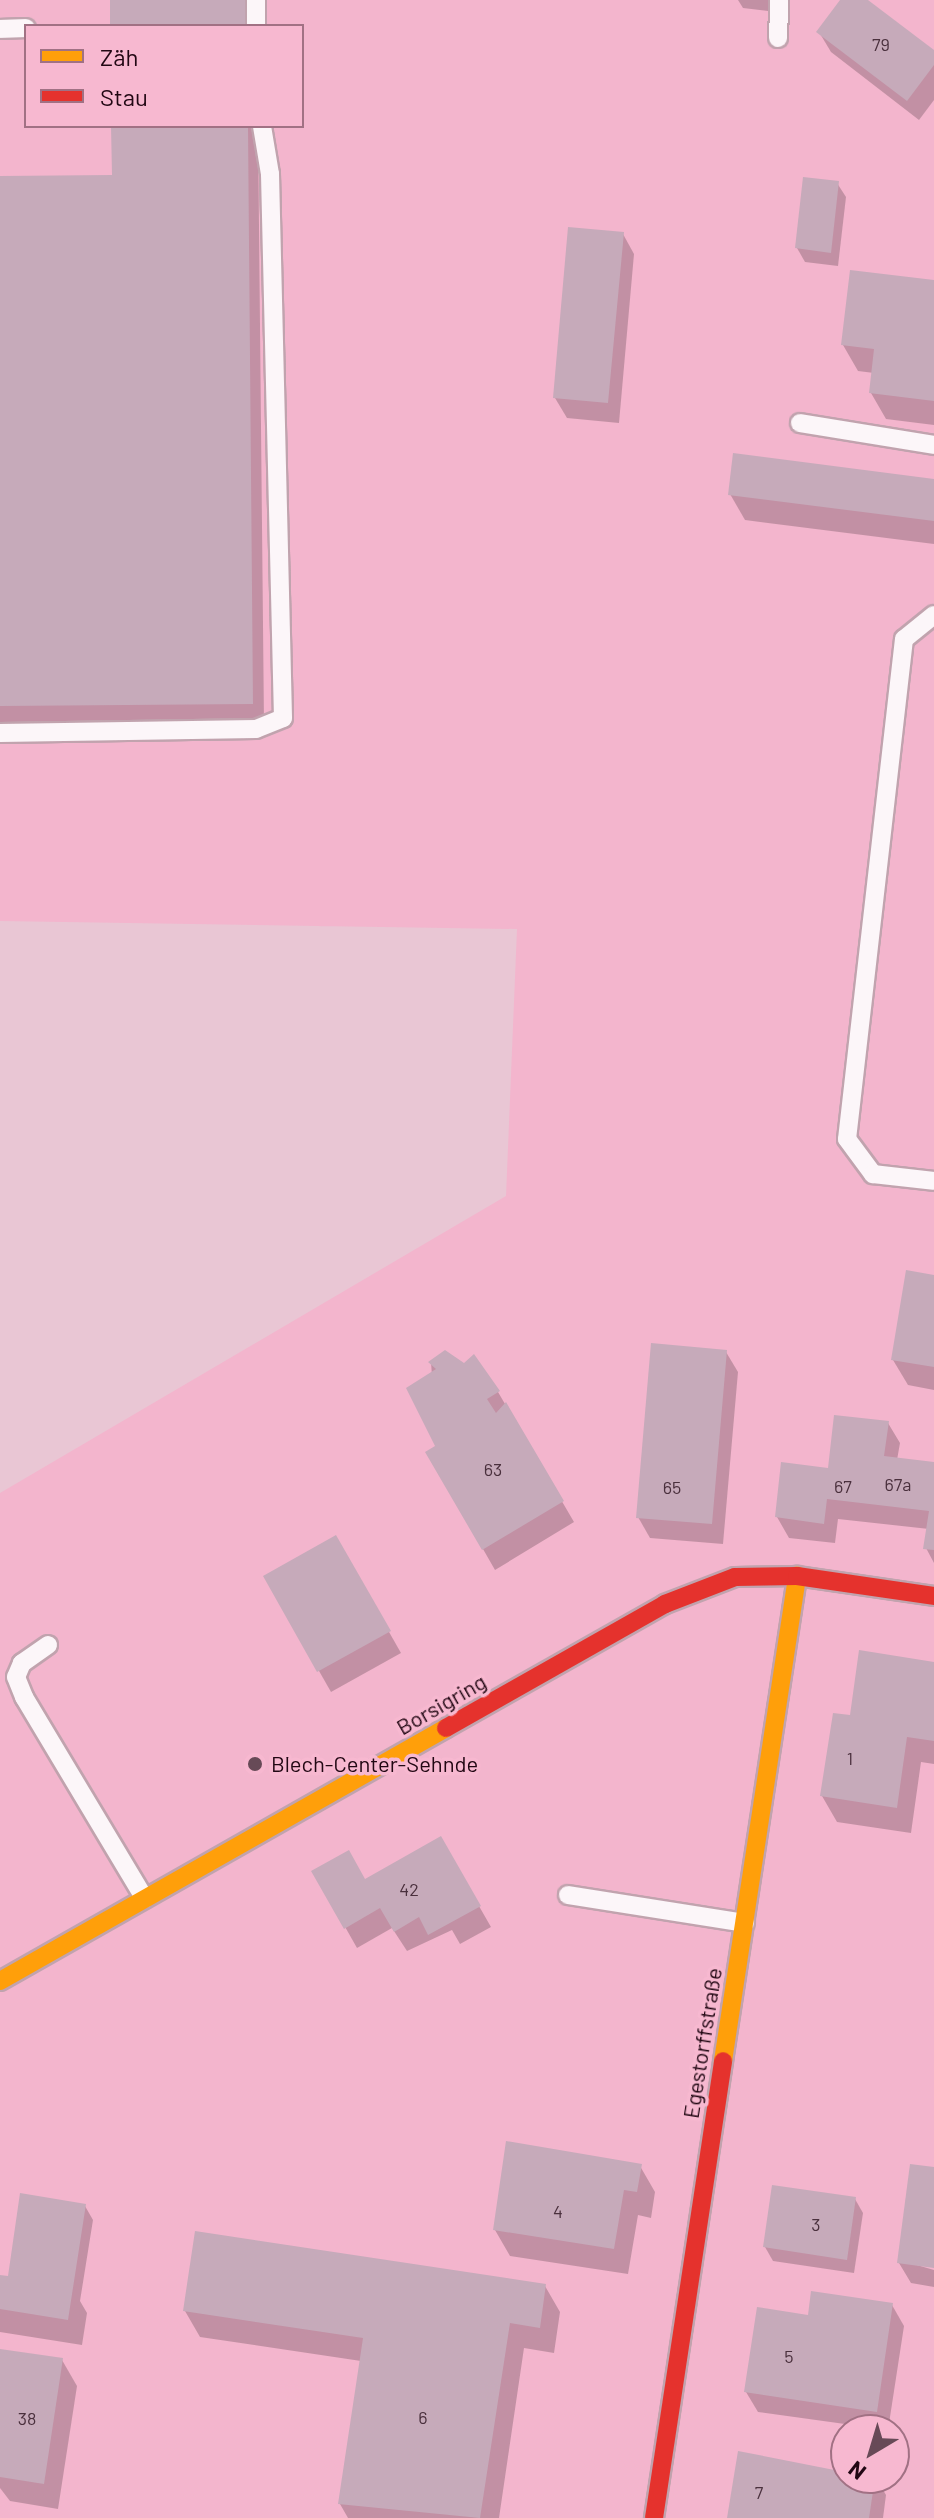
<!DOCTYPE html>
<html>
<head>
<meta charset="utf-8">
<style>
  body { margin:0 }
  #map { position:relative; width:934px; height:2518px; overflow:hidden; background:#e9c6d4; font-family:Barlow,sans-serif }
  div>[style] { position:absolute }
  .built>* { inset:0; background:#f3b5cd }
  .shadow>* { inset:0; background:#0003 }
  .building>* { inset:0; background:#c6aaba }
  .roads { filter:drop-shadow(2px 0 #c1a3ae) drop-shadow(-2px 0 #c1a3ae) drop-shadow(0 2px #c1a3ae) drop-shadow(0 -2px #c1a3ae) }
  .lane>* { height:18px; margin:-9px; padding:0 9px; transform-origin:9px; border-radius:9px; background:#fcf6f9 }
  .slow>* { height:18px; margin:-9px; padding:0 9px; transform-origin:9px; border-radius:9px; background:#ff9f0a }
  .jam>* { height:18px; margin:-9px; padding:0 9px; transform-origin:9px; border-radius:9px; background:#e5322d }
  .dots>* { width:22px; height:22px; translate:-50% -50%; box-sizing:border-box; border:4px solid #f7b8d0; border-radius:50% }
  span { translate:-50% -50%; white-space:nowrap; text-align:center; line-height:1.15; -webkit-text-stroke:7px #f7b8d0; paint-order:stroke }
  .number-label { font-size:18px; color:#4a303d }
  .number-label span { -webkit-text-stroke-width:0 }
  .street-label { font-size:22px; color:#210713 }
  .poi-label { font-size:22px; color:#210713 }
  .left { translate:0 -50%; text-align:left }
  .legend { position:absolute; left:24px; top:24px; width:280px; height:104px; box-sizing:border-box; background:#f7b8d0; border:2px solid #a17184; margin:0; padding:10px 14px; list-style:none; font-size:24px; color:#210713 }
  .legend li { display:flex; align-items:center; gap:16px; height:40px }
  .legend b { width:40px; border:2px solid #a17184 }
  .north { position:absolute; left:830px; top:2414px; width:80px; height:80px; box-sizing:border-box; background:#f7b8d0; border:2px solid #a17184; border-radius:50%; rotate:218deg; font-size:22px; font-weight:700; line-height:32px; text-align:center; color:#210713 }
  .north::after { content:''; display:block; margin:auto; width:28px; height:36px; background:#674a57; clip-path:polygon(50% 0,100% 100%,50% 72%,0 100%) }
</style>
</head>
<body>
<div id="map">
  <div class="built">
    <i style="clip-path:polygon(evenodd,0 0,934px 0,934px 2518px,0 2518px,0 1493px,506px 1196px,517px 929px,0 921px,0 0,26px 26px,302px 26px,302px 126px,26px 126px,26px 26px,0 0,846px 2430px,894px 2430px,894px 2478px,846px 2478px,846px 2430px)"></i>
  </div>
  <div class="shadow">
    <i style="clip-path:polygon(738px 0,769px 0,768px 11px,743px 8px)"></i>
    <i style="clip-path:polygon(843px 0,865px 0,934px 53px,934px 100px,919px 120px,831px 52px,819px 32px)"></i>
    <i style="clip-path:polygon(113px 126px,258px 126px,264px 723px,0 726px,0 178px,114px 177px)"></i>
    <i style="clip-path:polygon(837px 183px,846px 197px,838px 266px,805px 262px,797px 248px)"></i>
    <i style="clip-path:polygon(623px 234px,634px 254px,619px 423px,567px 418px,555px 398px)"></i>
    <i style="clip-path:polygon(934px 282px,934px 425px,886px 419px,871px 393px,874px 373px,858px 371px,843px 345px)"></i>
    <i style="clip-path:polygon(934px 481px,934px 544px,745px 520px,730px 494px)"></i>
    <i style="clip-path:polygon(934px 1277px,934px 1390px,908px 1385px,893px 1360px)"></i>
    <i style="clip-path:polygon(726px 1352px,738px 1372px,723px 1544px,650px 1538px,638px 1517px)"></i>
    <i style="clip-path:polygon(431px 1362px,498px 1392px,574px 1522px,495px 1570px,428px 1453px,437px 1447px)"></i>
    <i style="clip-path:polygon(888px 1423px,900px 1443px,897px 1460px,934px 1465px,934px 1563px,926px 1548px,929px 1529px,838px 1519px,835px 1543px,789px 1538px,777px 1517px)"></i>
    <i style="clip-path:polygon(335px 1537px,401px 1653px,331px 1692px,265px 1576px)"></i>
    <i style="clip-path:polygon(934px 1664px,934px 1764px,921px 1762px,911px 1833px,837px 1822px,822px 1796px,851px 1718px)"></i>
    <i style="clip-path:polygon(440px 1838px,491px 1927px,460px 1944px,452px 1930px,407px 1951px,392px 1928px,357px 1948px,314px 1872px,365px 1881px)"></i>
    <i style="clip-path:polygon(640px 2166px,655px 2192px,651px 2218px,638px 2215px,628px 2274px,510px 2256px,495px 2230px)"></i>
    <i style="clip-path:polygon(934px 2169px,934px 2266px,910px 2263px,934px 2270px,934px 2287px,911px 2283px,899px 2263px)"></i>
    <i style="clip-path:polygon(855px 2199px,863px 2213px,854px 2273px,773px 2261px,765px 2247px)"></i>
    <i style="clip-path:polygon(85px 2206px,93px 2220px,80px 2301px,87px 2313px,82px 2345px,0 2332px,0 2276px,9px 2278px)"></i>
    <i style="clip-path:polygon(545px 2286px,560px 2312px,554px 2353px,524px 2348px,499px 2518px,348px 2518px,340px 2504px,361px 2361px,200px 2337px,185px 2311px)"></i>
    <i style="clip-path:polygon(892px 2305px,904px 2326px,888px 2430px,758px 2412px,746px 2392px,809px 2317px)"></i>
    <i style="clip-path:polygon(0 2351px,62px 2360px,77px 2386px,58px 2509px,10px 2501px,0 2488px)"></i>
    <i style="clip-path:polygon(739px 2454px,876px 2478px,886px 2495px,883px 2518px,729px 2518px)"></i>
  </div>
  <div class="building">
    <i style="clip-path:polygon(110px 0,247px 0,247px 26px,110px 26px)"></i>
    <i style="clip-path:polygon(840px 0,868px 0,934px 50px,934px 65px,907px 101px,816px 32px)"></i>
    <i style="clip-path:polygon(111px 126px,248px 126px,253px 704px,0 706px,0 176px,112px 175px)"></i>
    <i style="clip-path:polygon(803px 177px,839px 181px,831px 253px,795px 248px)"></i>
    <i style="clip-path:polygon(568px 227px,624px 232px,608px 403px,553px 398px)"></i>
    <i style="clip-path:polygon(850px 270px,934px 280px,934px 401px,869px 393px,874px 349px,841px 345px)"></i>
    <i style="clip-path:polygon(733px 453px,934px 479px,934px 521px,728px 495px)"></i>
    <i style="clip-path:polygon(906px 1270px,934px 1275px,934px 1367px,891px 1360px)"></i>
    <i style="clip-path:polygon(651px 1343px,727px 1350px,712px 1524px,636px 1518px)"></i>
    <i style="clip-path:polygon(445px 1350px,464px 1363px,474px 1354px,500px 1391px,487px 1399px,496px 1413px,506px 1402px,564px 1501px,482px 1550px,425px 1452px,435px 1446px,406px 1388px,436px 1369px,428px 1362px)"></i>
    <i style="clip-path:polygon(834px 1415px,889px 1421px,884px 1456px,934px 1462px,934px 1550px,923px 1549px,929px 1511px,827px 1499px,824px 1524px,775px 1517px,781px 1462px,828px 1468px)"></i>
    <i style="clip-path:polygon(336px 1535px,391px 1631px,317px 1672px,263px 1576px)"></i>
    <i style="clip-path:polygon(859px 1650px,934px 1662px,934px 1741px,907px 1737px,897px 1808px,820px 1796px,833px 1713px,850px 1715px)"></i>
    <i style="clip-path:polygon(441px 1836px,481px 1906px,428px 1935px,419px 1917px,394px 1932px,380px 1908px,344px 1929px,311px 1871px,349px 1850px,365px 1879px)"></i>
    <i style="clip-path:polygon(506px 2141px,642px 2164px,637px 2192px,624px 2190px,614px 2249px,493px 2230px)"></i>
    <i style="clip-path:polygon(910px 2164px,934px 2167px,934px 2268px,897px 2263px)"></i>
    <i style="clip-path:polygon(772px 2185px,856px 2197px,847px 2260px,763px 2247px)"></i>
    <i style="clip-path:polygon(20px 2193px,86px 2204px,68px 2320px,0 2309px,0 2275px,8px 2276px)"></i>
    <i style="clip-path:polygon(195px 2231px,546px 2284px,540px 2328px,510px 2323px,480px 2518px,338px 2504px,363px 2338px,183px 2311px)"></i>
    <i style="clip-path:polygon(811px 2291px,893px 2303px,877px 2412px,744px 2392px,757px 2307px,808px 2315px)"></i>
    <i style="clip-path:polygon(0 2349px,63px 2358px,44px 2484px,0 2477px)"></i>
    <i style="clip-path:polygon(738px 2451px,875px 2478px,869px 2518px,727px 2518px)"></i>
  </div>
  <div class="roads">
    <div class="lane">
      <i style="left:256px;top:26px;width:26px;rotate:-90deg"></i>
      <i style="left:0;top:29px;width:26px;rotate:-2deg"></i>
      <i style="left:778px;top:38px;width:38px;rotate:-88deg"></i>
      <i style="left:800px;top:423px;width:136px;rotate:9.3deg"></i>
      <i style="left:934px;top:615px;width:38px;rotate:141deg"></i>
      <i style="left:904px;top:639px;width:503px;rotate:96.5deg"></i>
      <i style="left:847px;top:1139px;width:44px;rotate:53.4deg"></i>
      <i style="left:873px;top:1174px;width:61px;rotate:6.5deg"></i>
      <i style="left:0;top:733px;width:256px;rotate:-0.9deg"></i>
      <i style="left:256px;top:729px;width:29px;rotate:-22deg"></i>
      <i style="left:283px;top:718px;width:544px;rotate:-91.37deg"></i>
      <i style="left:270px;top:174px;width:49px;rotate:-99.5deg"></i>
      <i style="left:48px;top:1645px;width:32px;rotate:145deg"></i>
      <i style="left:22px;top:1663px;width:15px;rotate:113deg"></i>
      <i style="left:16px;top:1677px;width:22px;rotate:68deg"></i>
      <i style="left:24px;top:1697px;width:235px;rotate:59.1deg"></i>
      <i style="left:568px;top:1895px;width:179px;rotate:9deg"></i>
    </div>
    <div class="slow">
      <i style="left:0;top:1981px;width:513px;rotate:-29.56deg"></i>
      <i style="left:723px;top:2061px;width:491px;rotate:-81.3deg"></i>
    </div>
    <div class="jam">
      <i style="left:446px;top:1728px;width:252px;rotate:-29.5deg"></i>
      <i style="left:665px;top:1604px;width:75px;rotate:-21.1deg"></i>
      <i style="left:735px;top:1577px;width:62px;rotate:-0.9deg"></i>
      <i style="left:797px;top:1576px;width:138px;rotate:8.3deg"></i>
      <i style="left:654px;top:2518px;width:462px;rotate:-81.4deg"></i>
    </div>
  </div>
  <div class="dots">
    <i style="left:255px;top:1764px;background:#674a57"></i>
  </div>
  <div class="number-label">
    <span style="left:881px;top:44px">79</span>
    <span style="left:493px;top:1469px">63</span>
    <span style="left:898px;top:1484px">67a</span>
    <span style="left:843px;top:1486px">67</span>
    <span style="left:672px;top:1487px">65</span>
    <span style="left:850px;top:1758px">1</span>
    <span style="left:409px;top:1889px">42</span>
    <span style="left:558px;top:2211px">4</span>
    <span style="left:816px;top:2224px">3</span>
    <span style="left:789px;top:2356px">5</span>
    <span style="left:423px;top:2417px">6</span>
    <span style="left:27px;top:2418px">38</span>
    <span style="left:759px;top:2492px">7</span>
  </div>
  <div class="street-label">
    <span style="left:441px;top:1704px;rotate:-30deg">Borsigring</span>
    <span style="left:702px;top:2043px;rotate:-81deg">Egestorffstraße</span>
  </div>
  <div class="poi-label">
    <span class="left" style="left:271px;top:1764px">Blech-Center-Sehnde</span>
  </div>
  <ul class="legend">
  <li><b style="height:10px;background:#ff9f0a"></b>Zäh</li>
  <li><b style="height:10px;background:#e5322d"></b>Stau</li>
  </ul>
  <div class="north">N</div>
</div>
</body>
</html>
